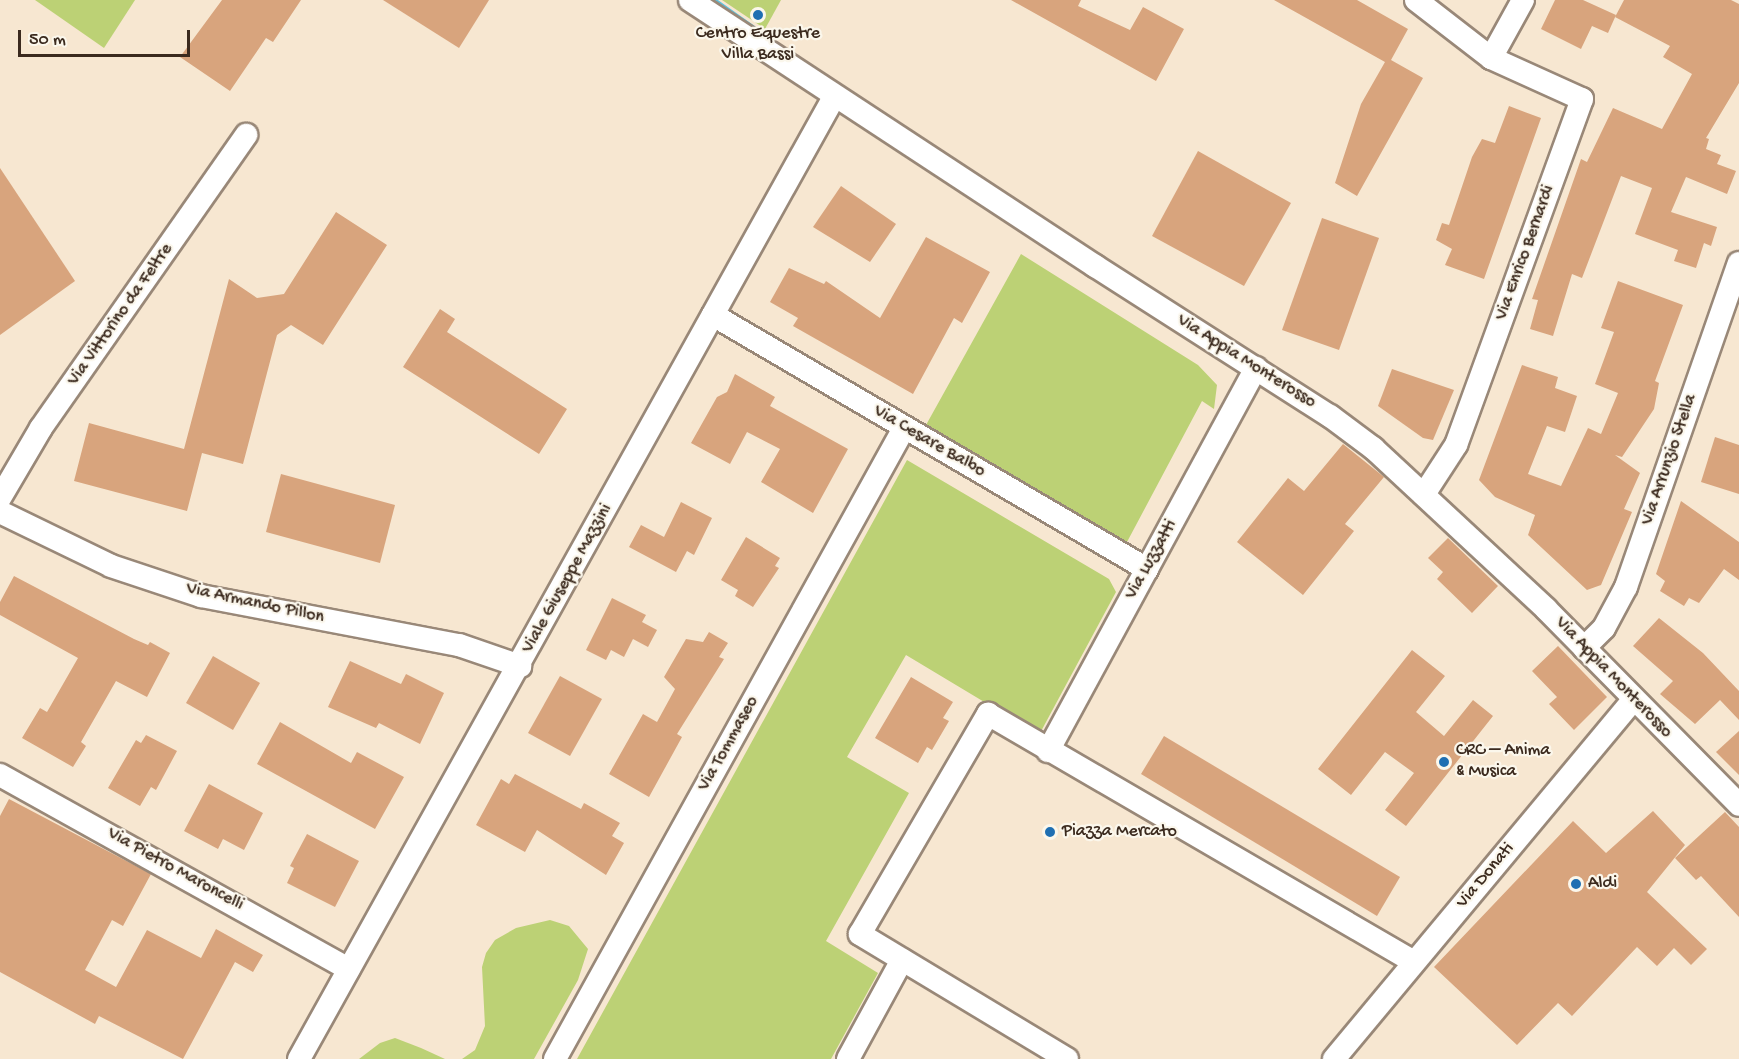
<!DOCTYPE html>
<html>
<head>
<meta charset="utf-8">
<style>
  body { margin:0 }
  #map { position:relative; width:1739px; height:1059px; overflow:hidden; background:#f7e7d1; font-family:"Gochi Hand",sans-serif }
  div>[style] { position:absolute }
  .green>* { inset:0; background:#bcd175 }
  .stream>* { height:7px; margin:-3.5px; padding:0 3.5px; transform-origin:3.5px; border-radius:3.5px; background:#5fc0dd }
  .building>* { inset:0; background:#d8a47d }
  .roads { filter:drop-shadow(2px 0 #998878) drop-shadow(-2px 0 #998878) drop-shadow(0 2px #998878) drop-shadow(0 -2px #998878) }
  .minor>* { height:22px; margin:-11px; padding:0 11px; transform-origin:11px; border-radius:11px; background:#fff }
  .dots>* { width:16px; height:16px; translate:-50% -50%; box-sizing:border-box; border:3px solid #fbf7ec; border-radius:50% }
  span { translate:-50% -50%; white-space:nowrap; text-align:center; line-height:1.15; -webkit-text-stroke:4.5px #fbf7ec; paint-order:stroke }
  .poi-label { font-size:18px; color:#3b2a1e }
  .left { translate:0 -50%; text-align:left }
  .street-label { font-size:18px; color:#3b2a1e }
  .scale { position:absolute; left:18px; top:30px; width:172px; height:27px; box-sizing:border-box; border:3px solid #3b2a1e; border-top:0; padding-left:8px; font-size:18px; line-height:21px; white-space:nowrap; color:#3b2a1e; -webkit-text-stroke:4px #fbf7ec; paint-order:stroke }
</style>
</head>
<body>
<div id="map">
  <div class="green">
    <i style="clip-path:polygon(35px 0,135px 0,104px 48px)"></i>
    <i style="clip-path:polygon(722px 0,781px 0,765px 29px)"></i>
    <i style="clip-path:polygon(1021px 254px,1198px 365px,1217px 385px,1214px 409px,1202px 401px,1127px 542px,926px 425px)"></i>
    <i style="clip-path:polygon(907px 460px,1109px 579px,1116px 592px,1039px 735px,906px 655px,847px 757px,909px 793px,826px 941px,878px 973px,831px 1059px,577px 1059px)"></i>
    <i style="clip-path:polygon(550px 920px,569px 926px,588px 949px,578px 980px,534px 1059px,462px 1059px,475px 1050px,485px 1026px,482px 967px,486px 953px,495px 940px,516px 928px)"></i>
    <i style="clip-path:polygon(395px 1038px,421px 1048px,445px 1059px,359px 1059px,380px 1043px)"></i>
  </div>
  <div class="stream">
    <i style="left:712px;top:0;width:62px;rotate:35.2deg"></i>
  </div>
  <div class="building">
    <i style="clip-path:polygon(222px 0,301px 0,273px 42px,266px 38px,230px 91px,180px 57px)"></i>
    <i style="clip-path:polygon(383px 0,489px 0,459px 48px)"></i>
    <i style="clip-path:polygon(1011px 0,1081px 0,1078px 6px,1130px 30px,1143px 7px,1184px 29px,1156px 81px)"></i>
    <i style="clip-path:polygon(1274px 0,1357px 0,1408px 29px,1391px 60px,1423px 78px,1357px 196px,1335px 183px,1361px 104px,1385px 62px)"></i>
    <i style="clip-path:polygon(1555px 0,1583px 0,1616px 15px,1608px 33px,1592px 26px,1581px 49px,1541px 29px)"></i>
    <i style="clip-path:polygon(1624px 0,1731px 0,1739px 4px,1739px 83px,1706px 138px,1709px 139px,1706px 149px,1721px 155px,1717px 164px,1736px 171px,1727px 194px,1686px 177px,1671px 212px,1717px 227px,1711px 246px,1704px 243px,1696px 268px,1674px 261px,1678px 250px,1635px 234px,1652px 188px,1621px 176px,1582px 278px,1572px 274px,1553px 336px,1530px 329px,1538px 300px,1532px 299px,1581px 159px,1587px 162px,1613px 108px,1662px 129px,1692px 74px,1663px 57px,1670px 46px,1615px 17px)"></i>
    <i style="clip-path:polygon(1509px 106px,1541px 118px,1484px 279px,1445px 265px,1452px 249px,1436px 240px,1442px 223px,1449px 225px,1472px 157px,1482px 139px,1495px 143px)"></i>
    <i style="clip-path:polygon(1198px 151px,1291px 203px,1244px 286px,1152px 236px)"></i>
    <i style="clip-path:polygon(0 168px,75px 281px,0 335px)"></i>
    <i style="clip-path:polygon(841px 186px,896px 224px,870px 262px,813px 227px)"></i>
    <i style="clip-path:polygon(336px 212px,387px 245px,323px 345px,291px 325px,277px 335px,243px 464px,202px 453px,187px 511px,74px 481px,89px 423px,184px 449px,229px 279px,257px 298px,284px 294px)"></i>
    <i style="clip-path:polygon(1322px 218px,1379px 238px,1339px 350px,1282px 330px)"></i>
    <i style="clip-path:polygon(926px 237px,990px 272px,962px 323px,954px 318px,913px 394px,793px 326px,798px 318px,770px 302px,789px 268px,824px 284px,826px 281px,880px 318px)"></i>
    <i style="clip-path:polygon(1618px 281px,1683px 305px,1655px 381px,1659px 383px,1654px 409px,1622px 457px,1615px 455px,1640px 473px,1624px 509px,1632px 512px,1601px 585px,1587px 590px,1528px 535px,1535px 515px,1495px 497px,1479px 480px,1522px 365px,1558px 377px,1555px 388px,1577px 396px,1565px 432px,1547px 426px,1528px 474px,1561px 486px,1588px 428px,1601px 434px,1618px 393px,1595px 384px,1614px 332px,1601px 328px)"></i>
    <i style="clip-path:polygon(440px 309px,455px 319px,447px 332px,567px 409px,539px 454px,403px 367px)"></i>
    <i style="clip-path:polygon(1392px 369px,1454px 390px,1433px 440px,1423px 438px,1378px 406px)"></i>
    <i style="clip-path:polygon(735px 374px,775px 397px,770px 406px,848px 449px,813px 513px,761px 482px,780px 449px,747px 432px,730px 464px,691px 443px,717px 397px,727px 392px)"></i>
    <i style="clip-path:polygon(1715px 437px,1739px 445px,1739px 494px,1701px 482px)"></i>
    <i style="clip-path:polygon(1343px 444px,1384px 477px,1345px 524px,1354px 531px,1303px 595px,1237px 542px,1288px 478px,1304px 491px)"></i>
    <i style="clip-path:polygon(281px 474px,395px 505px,380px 563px,266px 532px)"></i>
    <i style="clip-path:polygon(1681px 501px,1739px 542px,1739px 580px,1724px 569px,1699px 603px,1689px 598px,1684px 606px,1660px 591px,1665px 581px,1656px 574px)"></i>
    <i style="clip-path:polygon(681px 502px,712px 518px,694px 555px,687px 551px,676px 572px,629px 547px,641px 525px,664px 537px)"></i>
    <i style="clip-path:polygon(746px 537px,780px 558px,775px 566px,779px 568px,753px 607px,735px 596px,738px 590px,721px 580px)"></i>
    <i style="clip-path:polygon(1448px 538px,1498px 586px,1472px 613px,1437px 579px,1443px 572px,1428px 558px)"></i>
    <i style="clip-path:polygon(14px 576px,134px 639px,148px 645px,150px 642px,170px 653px,147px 697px,116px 681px,81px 742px,86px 746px,73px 767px,22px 738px,40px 708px,47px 712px,78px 658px,0 615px,0 602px)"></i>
    <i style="clip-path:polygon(612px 598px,646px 615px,642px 622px,657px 630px,648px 647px,633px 639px,624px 657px,611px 650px,606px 660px,586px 650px)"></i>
    <i style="clip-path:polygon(1659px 618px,1703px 653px,1739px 691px,1739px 720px,1720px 700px,1695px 724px,1660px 694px,1673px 681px,1633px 646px)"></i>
    <i style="clip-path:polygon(709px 632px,728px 643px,719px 657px,724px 659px,677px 734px,682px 737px,649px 797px,609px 774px,643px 714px,657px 722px,675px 689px,664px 677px,686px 639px,703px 642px)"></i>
    <i style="clip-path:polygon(1558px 646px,1607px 697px,1574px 730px,1549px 704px,1557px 697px,1532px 671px)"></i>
    <i style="clip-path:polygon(1412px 650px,1445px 676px,1416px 712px,1444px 736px,1473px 700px,1493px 716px,1406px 826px,1385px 810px,1414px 773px,1385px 752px,1351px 795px,1318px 769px)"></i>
    <i style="clip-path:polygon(213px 656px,260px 683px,233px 730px,186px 703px)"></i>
    <i style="clip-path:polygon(350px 661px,401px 684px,406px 674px,444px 693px,420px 744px,379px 723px,376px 728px,328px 707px)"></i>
    <i style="clip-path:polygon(560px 676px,602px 699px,570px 756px,528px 733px)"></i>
    <i style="clip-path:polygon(911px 677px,953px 702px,943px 718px,949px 721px,932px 750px,927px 747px,918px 763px,875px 738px)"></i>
    <i style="clip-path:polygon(280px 722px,351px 763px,357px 752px,404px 777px,375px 829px,257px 764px)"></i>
    <i style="clip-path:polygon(1739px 731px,1739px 775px,1716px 752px)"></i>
    <i style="clip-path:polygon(146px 735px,177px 751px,156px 790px,151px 787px,140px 806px,108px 788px,136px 740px,141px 743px)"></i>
    <i style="clip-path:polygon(1164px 736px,1400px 877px,1377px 916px,1141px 774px)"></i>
    <i style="clip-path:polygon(515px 774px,581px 809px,584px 803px,620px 823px,612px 836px,624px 843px,606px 875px,537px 830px,525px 852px,476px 825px,501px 779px,509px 784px)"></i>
    <i style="clip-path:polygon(209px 784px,263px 813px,244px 850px,223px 839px,218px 849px,184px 831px)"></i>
    <i style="clip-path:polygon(9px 799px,151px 874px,123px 926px,112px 920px,85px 970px,116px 987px,147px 930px,201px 958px,216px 929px,263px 955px,253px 972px,235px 962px,183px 1059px,99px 1016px,95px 1024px,0 972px,0 816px)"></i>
    <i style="clip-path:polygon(1653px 811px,1685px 845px,1647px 892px,1707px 949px,1691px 965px,1674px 948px,1657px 966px,1637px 947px,1572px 1016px,1558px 1003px,1517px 1045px,1434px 967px,1573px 821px,1606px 853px)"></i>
    <i style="clip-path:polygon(1725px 812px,1739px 827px,1739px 917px,1701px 876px,1696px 880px,1675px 858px)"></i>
    <i style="clip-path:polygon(307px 834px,359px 861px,335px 907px,287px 883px,294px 868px,290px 866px)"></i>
  </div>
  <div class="roads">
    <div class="minor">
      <i style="left:690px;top:0;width:485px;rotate:33.3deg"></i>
      <i style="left:1095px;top:266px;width:279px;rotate:32.6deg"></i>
      <i style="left:1330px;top:416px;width:54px;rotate:36.7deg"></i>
      <i style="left:1373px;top:448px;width:236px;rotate:42.9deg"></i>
      <i style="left:1546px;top:609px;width:275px;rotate:45.4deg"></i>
      <i style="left:1416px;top:0;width:95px;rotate:37.7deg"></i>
      <i style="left:1491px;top:58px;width:100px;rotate:24.3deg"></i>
      <i style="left:1582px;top:99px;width:368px;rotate:110deg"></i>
      <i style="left:1456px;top:445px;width:59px;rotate:123.1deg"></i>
      <i style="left:1491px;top:58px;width:66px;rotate:-61.1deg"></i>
      <i style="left:713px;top:315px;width:503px;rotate:30.34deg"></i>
      <i style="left:0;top:498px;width:81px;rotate:-59.6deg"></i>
      <i style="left:41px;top:428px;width:358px;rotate:-55deg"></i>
      <i style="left:0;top:512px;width:123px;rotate:25.9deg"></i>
      <i style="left:111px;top:566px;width:95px;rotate:18.4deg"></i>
      <i style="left:201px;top:596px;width:263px;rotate:10.8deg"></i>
      <i style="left:459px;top:645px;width:65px;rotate:19deg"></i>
      <i style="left:1584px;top:648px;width:28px;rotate:-45deg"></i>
      <i style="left:1604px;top:628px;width:47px;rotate:-61.8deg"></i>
      <i style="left:1626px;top:587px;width:343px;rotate:-70.8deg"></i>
      <i style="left:1048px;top:751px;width:436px;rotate:-61.5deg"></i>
      <i style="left:0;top:775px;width:399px;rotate:29.1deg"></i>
      <i style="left:299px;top:1059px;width:1101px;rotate:-60.92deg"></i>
      <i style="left:555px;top:1059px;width:721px;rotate:-61.05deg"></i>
      <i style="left:848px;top:1059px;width:113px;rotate:-61.4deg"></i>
      <i style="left:1067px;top:1059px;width:242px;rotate:-148.9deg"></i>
      <i style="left:860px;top:934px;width:255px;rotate:-59.8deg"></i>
      <i style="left:988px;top:714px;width:493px;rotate:30.2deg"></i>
      <i style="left:1334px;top:1059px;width:467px;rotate:-50.2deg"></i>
    </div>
  </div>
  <div class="dots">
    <i style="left:758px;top:15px;background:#1f6fb2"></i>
    <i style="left:1444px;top:762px;background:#1f6fb2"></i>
    <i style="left:1050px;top:832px;background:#1f6fb2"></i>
    <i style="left:1576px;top:884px;background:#1f6fb2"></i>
  </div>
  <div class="poi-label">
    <span style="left:758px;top:45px">Centro Equestre<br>Villa Bassi</span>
    <span class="left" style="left:1456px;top:762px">CRC – Anima<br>&amp; Musica</span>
    <span class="left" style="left:1062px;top:832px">Piazza Mercato</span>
    <span class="left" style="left:1588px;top:884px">Aldi</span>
  </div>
  <div class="street-label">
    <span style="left:1526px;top:253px;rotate:-70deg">Via Enrico Bernardi</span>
    <span style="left:121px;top:315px;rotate:-55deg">Via Vittorino da Feltre</span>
    <span style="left:1246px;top:362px;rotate:32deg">Via Appia Monterosso</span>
    <span style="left:929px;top:442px;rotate:30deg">Via Cesare Balbo</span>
    <span style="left:1670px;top:460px;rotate:-71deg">Via Arrunzio Stella</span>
    <span style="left:1152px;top:560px;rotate:-61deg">Via Luzzatti</span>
    <span style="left:568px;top:579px;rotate:-61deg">Viale Giuseppe Mazzini</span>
    <span style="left:255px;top:604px;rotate:12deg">Via Armando Pillon</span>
    <span style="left:1613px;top:678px;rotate:46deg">Via Appia Monterosso</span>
    <span style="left:729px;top:744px;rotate:-61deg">Via Tommaseo</span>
    <span style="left:175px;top:870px;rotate:29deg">Via Pietro Maroncelli</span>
    <span style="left:1486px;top:876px;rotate:-50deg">Via Donati</span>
  </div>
  <div class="scale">50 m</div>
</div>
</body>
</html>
